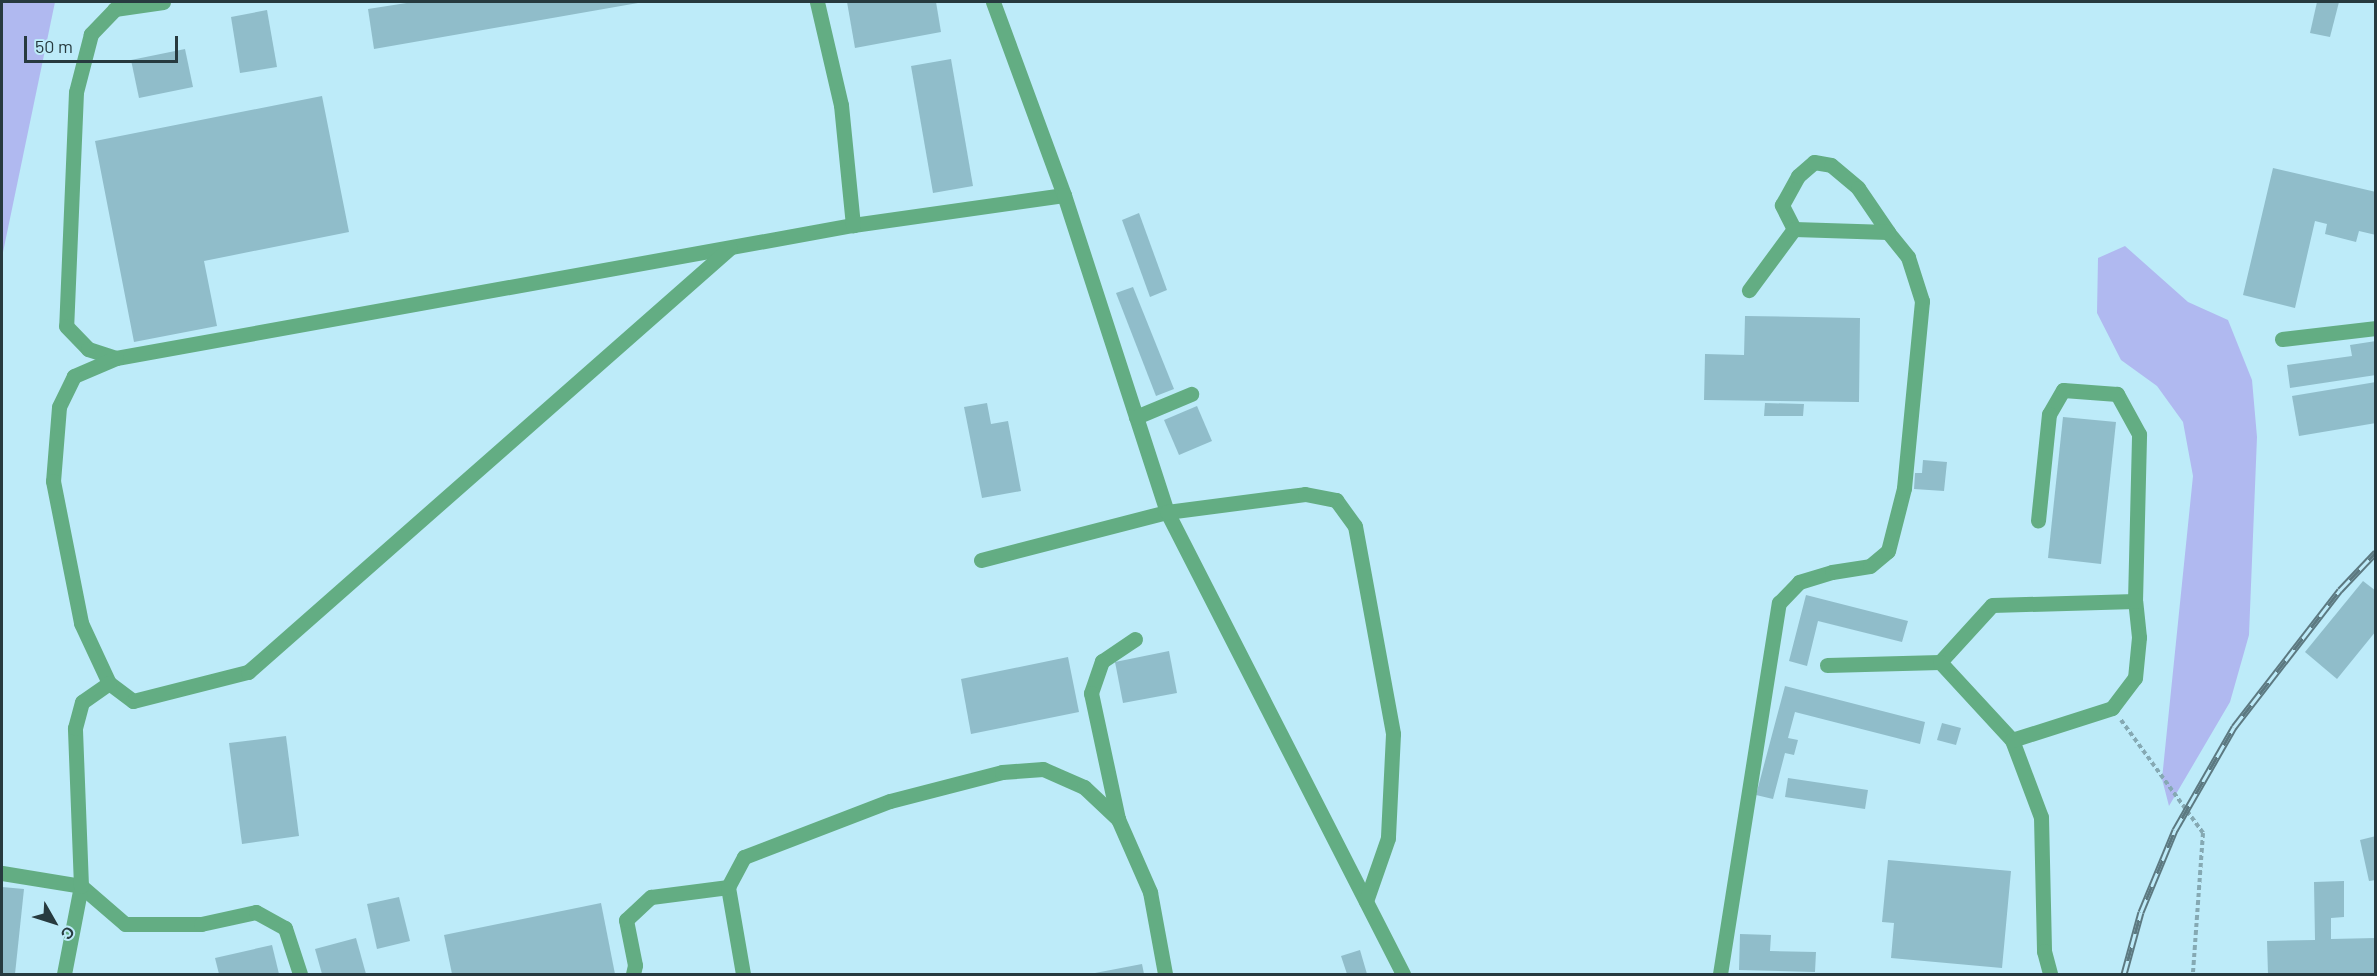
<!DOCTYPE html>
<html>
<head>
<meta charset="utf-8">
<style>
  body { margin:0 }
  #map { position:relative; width:2377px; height:976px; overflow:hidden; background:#bdebf9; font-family:Barlow,sans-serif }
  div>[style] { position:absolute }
  .green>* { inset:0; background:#b0b9f0 }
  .building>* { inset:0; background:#90bdca }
  .path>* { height:4px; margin-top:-2px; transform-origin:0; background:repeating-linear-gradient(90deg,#85a9b3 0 4.5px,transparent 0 7.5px) }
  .minor>* { height:15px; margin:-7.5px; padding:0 7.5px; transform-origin:7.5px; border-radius:7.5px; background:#63ad83 }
  .rail>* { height:7px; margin-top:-3.5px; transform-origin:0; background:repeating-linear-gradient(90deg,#bdebf9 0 14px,#5c7981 0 28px); box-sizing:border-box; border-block:2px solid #5c7981 }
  span { translate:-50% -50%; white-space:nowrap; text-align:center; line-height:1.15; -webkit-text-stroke:4.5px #bdebf9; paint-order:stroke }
  .frame { position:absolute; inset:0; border:3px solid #273a3f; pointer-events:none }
  .north { position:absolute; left:24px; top:892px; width:60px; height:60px; -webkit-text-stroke:4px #bdebf9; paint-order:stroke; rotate:129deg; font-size:16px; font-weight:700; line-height:24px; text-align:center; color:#273a3f }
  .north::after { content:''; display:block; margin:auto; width:21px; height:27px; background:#273a3f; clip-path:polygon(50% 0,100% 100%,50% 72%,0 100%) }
  .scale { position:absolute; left:24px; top:36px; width:154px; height:27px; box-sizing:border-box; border:3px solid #273a3f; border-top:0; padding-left:8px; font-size:18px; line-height:21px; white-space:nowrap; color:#273a3f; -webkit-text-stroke:4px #bdebf9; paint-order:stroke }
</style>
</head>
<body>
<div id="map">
  <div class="green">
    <i style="clip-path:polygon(2px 2px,55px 2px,2px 257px)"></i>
    <i style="clip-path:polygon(2125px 246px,2188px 302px,2228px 320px,2252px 380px,2257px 437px,2249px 635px,2230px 702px,2169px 806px,2162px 779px,2193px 476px,2183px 422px,2157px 386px,2121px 360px,2097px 313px,2098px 258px)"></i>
  </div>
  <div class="building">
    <i style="clip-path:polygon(413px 2px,638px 2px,638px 3px,374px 49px,368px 9px)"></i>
    <i style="clip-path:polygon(847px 2px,936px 2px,941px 32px,855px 48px)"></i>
    <i style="clip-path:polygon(2317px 2px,2339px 2px,2330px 37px,2310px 33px)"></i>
    <i style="clip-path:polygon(267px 10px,277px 67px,240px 73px,231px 17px)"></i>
    <i style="clip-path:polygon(185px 49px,193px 87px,139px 98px,131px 60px)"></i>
    <i style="clip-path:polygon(951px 59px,973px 186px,933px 193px,911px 66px)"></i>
    <i style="clip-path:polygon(322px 96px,349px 232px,204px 261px,217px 326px,134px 342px,95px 141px)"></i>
    <i style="clip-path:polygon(2273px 168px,2376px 192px,2376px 235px,2359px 231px,2356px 242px,2325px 234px,2327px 224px,2315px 221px,2295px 308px,2243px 295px)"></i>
    <i style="clip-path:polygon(1139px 213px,1167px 290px,1150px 297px,1122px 220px)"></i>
    <i style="clip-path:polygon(1133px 287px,1174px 389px,1156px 396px,1116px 293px)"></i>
    <i style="clip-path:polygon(1745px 316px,1860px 318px,1859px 402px,1704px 400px,1705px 354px,1744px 355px)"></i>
    <i style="clip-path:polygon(2376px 341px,2376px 375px,2290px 388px,2287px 365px,2352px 356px,2350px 345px)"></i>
    <i style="clip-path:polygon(2376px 382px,2376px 423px,2299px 436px,2292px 396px)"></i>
    <i style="clip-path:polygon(987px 403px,991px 424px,1008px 421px,1021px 491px,982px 498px,964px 407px)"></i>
    <i style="clip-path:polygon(1765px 403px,1804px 404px,1803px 416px,1764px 416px)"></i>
    <i style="clip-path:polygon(1197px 406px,1212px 441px,1179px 455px,1164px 420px)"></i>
    <i style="clip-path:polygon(2063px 417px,2116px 422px,2101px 564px,2048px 558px)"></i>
    <i style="clip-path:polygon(1923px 460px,1947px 462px,1944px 491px,1914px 489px,1915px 473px,1922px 473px)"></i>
    <i style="clip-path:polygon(2363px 581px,2376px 591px,2376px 631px,2337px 679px,2305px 652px)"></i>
    <i style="clip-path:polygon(1806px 595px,1908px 621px,1902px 642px,1818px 621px,1807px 666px,1789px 661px)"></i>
    <i style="clip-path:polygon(1169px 651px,1177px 693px,1123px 703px,1115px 662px)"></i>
    <i style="clip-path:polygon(1068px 657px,1079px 712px,971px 734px,961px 679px)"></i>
    <i style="clip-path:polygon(1785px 686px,1925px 722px,1920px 744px,1795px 712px,1788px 738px,1798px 740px,1794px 755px,1785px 753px,1773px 799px,1756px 795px)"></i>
    <i style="clip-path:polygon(1942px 723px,1961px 728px,1956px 745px,1937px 740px)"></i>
    <i style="clip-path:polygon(286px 736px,299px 836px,242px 844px,229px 743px)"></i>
    <i style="clip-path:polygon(1788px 778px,1868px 790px,1865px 809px,1785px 797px)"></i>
    <i style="clip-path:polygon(2376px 836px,2376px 880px,2369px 881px,2360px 840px)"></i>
    <i style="clip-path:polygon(1888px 860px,2011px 871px,2002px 968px,1891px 958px,1894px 923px,1882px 922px)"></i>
    <i style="clip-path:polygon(2344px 881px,2344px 917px,2331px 918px,2331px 939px,2376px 938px,2376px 974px,2268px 974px,2267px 941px,2315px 940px,2314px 882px)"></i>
    <i style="clip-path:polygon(2px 887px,24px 889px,15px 974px,2px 974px)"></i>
    <i style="clip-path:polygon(399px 897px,410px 941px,377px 949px,367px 904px)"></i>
    <i style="clip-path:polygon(601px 903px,615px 974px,452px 974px,444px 935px)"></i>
    <i style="clip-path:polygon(1740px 934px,1771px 935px,1770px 951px,1816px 952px,1815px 972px,1739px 970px)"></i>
    <i style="clip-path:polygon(356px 938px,366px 974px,322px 974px,315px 949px)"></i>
    <i style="clip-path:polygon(272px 945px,279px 974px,219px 974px,215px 958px)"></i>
    <i style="clip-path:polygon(1360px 950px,1367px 974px,1347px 974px,1341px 956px)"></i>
    <i style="clip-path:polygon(1142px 964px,1144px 974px,1095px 974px,1095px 973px)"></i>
  </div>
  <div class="path">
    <i style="left:2121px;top:720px;width:140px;rotate:54deg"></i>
    <i style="left:2203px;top:833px;width:141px;rotate:94.1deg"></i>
  </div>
  <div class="minor">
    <i style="left:163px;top:2px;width:49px;rotate:171.7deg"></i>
    <i style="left:115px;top:9px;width:35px;rotate:134deg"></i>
    <i style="left:91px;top:34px;width:60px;rotate:104.5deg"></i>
    <i style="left:76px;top:92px;width:234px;rotate:92.4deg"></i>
    <i style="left:66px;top:326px;width:32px;rotate:46deg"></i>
    <i style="left:88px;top:349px;width:29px;rotate:18deg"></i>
    <i style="left:116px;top:358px;width:749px;rotate:-10.23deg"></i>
    <i style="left:853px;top:225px;width:213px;rotate:-8.1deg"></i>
    <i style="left:817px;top:2px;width:106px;rotate:76.9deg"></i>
    <i style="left:841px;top:105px;width:121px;rotate:84.3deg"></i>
    <i style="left:993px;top:2px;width:206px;rotate:69.8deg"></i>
    <i style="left:1064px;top:195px;width:333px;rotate:72deg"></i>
    <i style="left:1167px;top:512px;width:519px;rotate:62.94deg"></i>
    <i style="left:1794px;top:229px;width:27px;rotate:-117deg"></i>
    <i style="left:1782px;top:205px;width:33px;rotate:-61deg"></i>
    <i style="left:1798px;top:176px;width:21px;rotate:-41deg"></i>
    <i style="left:1814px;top:162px;width:17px;rotate:10deg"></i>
    <i style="left:1831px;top:165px;width:35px;rotate:40deg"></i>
    <i style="left:1858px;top:188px;width:53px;rotate:55.7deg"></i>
    <i style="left:2282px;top:339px;width:95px;rotate:-6.7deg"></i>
    <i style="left:116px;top:358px;width:46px;rotate:156.8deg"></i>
    <i style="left:74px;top:376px;width:34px;rotate:116deg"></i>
    <i style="left:59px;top:407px;width:74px;rotate:94.6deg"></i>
    <i style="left:53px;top:481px;width:145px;rotate:78.8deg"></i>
    <i style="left:81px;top:623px;width:66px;rotate:65deg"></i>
    <i style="left:109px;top:683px;width:30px;rotate:37deg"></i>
    <i style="left:133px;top:701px;width:119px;rotate:-14.2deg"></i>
    <i style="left:248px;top:672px;width:642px;rotate:-41.34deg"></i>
    <i style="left:1136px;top:417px;width:60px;rotate:-22.7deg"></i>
    <i style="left:981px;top:560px;width:192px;rotate:-14.5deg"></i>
    <i style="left:1167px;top:512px;width:139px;rotate:-7.4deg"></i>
    <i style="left:1305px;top:494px;width:32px;rotate:11deg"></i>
    <i style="left:1336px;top:500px;width:32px;rotate:54deg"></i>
    <i style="left:1355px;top:526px;width:211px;rotate:79.6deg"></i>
    <i style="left:1393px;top:734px;width:104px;rotate:92.8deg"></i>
    <i style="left:1388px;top:838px;width:67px;rotate:109.2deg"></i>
    <i style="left:1135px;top:639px;width:40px;rotate:146deg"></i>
    <i style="left:1102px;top:661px;width:34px;rotate:109deg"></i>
    <i style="left:1091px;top:693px;width:129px;rotate:77.9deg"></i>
    <i style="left:1118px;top:819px;width:80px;rotate:66.3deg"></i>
    <i style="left:1150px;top:892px;width:83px;rotate:79.6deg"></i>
    <i style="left:1940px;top:662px;width:77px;rotate:-47.6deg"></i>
    <i style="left:1992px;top:605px;width:143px;rotate:-1.6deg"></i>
    <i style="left:1827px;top:665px;width:113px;rotate:-1.5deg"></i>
    <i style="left:1940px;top:662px;width:106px;rotate:47.3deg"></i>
    <i style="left:2012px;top:740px;width:82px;rotate:69.4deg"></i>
    <i style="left:2041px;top:817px;width:134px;rotate:88.7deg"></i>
    <i style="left:2044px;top:951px;width:24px;rotate:75deg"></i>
    <i style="left:2012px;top:740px;width:105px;rotate:-17.7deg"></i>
    <i style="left:2112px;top:708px;width:38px;rotate:-53deg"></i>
    <i style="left:2135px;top:678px;width:41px;rotate:-84.4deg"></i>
    <i style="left:2139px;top:637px;width:36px;rotate:-96deg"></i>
    <i style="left:2135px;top:601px;width:167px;rotate:-88.6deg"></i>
    <i style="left:2139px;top:434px;width:46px;rotate:-118.8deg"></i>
    <i style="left:2117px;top:394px;width:54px;rotate:-175.8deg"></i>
    <i style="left:2063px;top:390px;width:28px;rotate:120deg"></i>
    <i style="left:2049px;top:414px;width:107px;rotate:95.9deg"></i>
    <i style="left:2px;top:873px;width:80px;rotate:9.3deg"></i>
    <i style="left:81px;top:886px;width:58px;rotate:40.8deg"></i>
    <i style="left:125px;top:924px;width:76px"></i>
    <i style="left:201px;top:924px;width:56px;rotate:-12.3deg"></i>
    <i style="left:256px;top:912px;width:33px;rotate:29deg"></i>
    <i style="left:285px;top:928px;width:48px;rotate:71.9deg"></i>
    <i style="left:64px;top:974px;width:90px;rotate:-79.1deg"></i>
    <i style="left:81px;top:886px;width:158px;rotate:-92.2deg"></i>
    <i style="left:75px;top:728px;width:27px;rotate:-75deg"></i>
    <i style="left:82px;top:702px;width:33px;rotate:-35deg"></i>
    <i style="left:633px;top:974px;width:9px;rotate:-77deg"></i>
    <i style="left:635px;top:965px;width:46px;rotate:-101.3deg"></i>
    <i style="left:626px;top:920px;width:34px;rotate:-43deg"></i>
    <i style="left:651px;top:897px;width:78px;rotate:-7.4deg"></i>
    <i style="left:743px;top:974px;width:88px;rotate:-99.8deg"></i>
    <i style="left:728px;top:887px;width:34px;rotate:-62deg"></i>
    <i style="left:744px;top:857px;width:156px;rotate:-21deg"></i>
    <i style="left:890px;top:801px;width:116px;rotate:-14.5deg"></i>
    <i style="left:1002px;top:772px;width:41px;rotate:-4.2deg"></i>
    <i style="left:1043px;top:769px;width:45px;rotate:23.7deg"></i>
    <i style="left:1084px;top:787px;width:47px;rotate:43.3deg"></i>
    <i style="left:1720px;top:974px;width:376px;rotate:-81deg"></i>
    <i style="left:1779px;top:603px;width:29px;rotate:-46deg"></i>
    <i style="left:1799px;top:582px;width:34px;rotate:-17deg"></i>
    <i style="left:1832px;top:572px;width:38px;rotate:-9deg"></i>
    <i style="left:1870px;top:566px;width:23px;rotate:-40deg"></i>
    <i style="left:1888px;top:551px;width:65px;rotate:-75.7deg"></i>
    <i style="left:1904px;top:488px;width:188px;rotate:-84.5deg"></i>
    <i style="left:1922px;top:301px;width:46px;rotate:-107.7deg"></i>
    <i style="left:1908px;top:257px;width:32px;rotate:-129deg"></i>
    <i style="left:1888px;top:232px;width:94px;rotate:-178.2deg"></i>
    <i style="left:1794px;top:229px;width:76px;rotate:126.4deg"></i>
  </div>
  <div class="rail">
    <i style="left:2124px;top:974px;width:64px;rotate:-74.7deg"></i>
    <i style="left:2141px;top:912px;width:89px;rotate:-67.5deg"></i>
    <i style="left:2175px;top:830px;width:119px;rotate:-60.2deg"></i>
    <i style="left:2234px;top:727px;width:173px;rotate:-52.3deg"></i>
    <i style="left:2340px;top:590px;width:52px;rotate:-46.5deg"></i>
  </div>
  <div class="frame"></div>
  <div class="north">С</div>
  <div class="scale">50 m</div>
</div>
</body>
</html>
